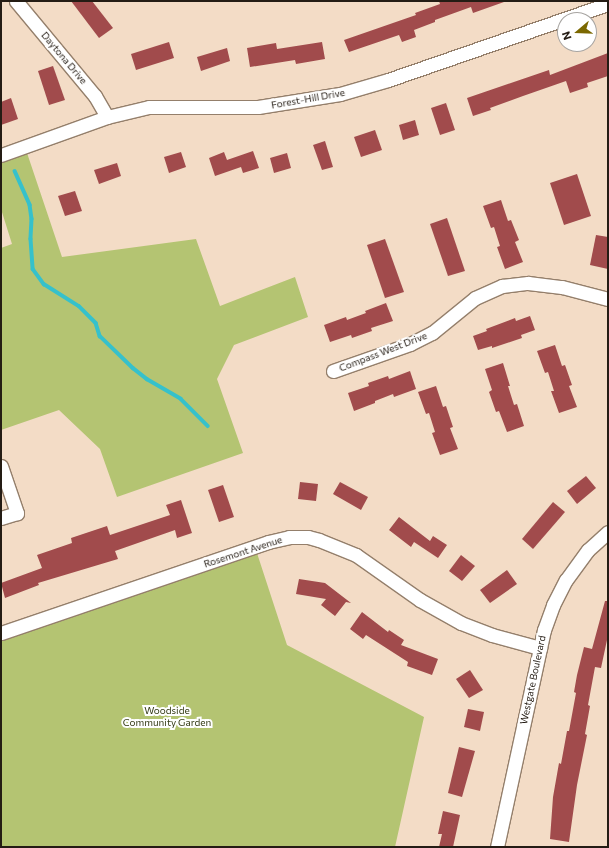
<!DOCTYPE html>
<html>
<head>
<meta charset="utf-8">
<style>
  body { margin:0 }
  #map { position:relative; width:609px; height:848px; overflow:hidden; background:#f3dcc6; font-family:Commissioner,sans-serif }
  div>[style] { position:absolute }
  .green>* { inset:0; background:#b4c472 }
  .stream>* { height:3.5px; margin:-1.75px; padding:0 1.75px; transform-origin:1.75px; border-radius:1.75px; background:#36c1cb }
  .building>* { inset:0; background:#a14b4c }
  .roads { filter:drop-shadow(1px 0 #947f6b) drop-shadow(-1px 0 #947f6b) drop-shadow(0 1px #947f6b) drop-shadow(0 -1px #947f6b) }
  .minor>* { height:13px; margin:-6.5px; padding:0 6.5px; transform-origin:6.5px; border-radius:6.5px; background:#fff }
  span { translate:-50% -50%; white-space:nowrap; text-align:center; line-height:1.15; -webkit-text-stroke:4px #fff; paint-order:stroke }
  .street-label { font-size:10px; color:#241c14 }
  .park-label { font-size:10px; color:#343a15 }
  .frame { position:absolute; inset:0; border:2px solid #241c14; pointer-events:none }
  .north { position:absolute; left:557px; top:12px; width:40px; height:40px; box-sizing:border-box; background:#fff; border:1px solid #a7a4a1; border-radius:50%; rotate:251deg; font-size:11px; font-weight:700; line-height:16px; text-align:center; color:#241c14 }
  .north::after { content:''; display:block; margin:auto; width:14px; height:18px; background:#7b6800; clip-path:polygon(50% 0,100% 100%,50% 72%,0 100%) }
</style>
</head>
<body>
<div id="map">
  <div class="green">
    <i style="clip-path:polygon(25px 147px,62px 257px,196px 239px,220px 306px,295px 277px,308px 317px,234px 345px,217px 379px,243px 453px,117px 497px,100px 449px,59px 410px,1px 430px,1px 248px,12px 244px,1px 209px,1px 155px)"></i>
    <i style="clip-path:polygon(255px 547px,287px 645px,424px 717px,395px 847px,1px 847px,1px 633px)"></i>
  </div>
  <div class="stream">
    <i style="left:15px;top:171px;width:37px;rotate:66deg"></i>
    <i style="left:30px;top:205px;width:14px;rotate:82deg"></i>
    <i style="left:32px;top:219px;width:20px;rotate:93deg"></i>
    <i style="left:31px;top:239px;width:30px;rotate:86deg"></i>
    <i style="left:33px;top:269px;width:19px;rotate:54deg"></i>
    <i style="left:44px;top:284px;width:41px;rotate:32.2deg"></i>
    <i style="left:79px;top:306px;width:24px;rotate:45deg"></i>
    <i style="left:96px;top:323px;width:14px;rotate:73deg"></i>
    <i style="left:100px;top:336px;width:46px;rotate:44.1deg"></i>
    <i style="left:133px;top:368px;width:18px;rotate:38deg"></i>
    <i style="left:147px;top:379px;width:39px;rotate:30deg"></i>
    <i style="left:181px;top:399px;width:38px;rotate:45deg"></i>
  </div>
  <div class="building">
    <i style="clip-path:polygon(71px 1px,92px 1px,113px 28px,99px 38px)"></i>
    <i style="clip-path:polygon(439px 1px,504px 2px,473px 13px,471px 7px,435px 20px,435px 22px,414px 30px,416px 37px,402px 42px,399px 35px,349px 52px,344px 40px,416px 15px,415px 13px,440px 4px)"></i>
    <i style="clip-path:polygon(169px 42px,174px 58px,136px 70px,131px 54px)"></i>
    <i style="clip-path:polygon(322px 42px,325px 59px,296px 64px,295px 60px,250px 67px,247px 48px,276px 43px,277px 49px)"></i>
    <i style="clip-path:polygon(227px 48px,230px 61px,201px 71px,197px 57px)"></i>
    <i style="clip-path:polygon(608px 53px,608px 76px,587px 83px,588px 87px,570px 93px,566px 81px,523px 96px,490px 108px,491px 110px,473px 116px,467px 98px,549px 70px,550px 75px)"></i>
    <i style="clip-path:polygon(53px 66px,65px 100px,49px 105px,38px 71px)"></i>
    <i style="clip-path:polygon(11px 98px,18px 119px,1px 125px,1px 102px)"></i>
    <i style="clip-path:polygon(446px 103px,455px 130px,440px 135px,431px 108px)"></i>
    <i style="clip-path:polygon(415px 120px,419px 135px,403px 140px,399px 125px)"></i>
    <i style="clip-path:polygon(375px 130px,382px 150px,361px 157px,354px 137px)"></i>
    <i style="clip-path:polygon(325px 141px,333px 167px,322px 170px,313px 145px)"></i>
    <i style="clip-path:polygon(253px 151px,259px 168px,243px 173px,241px 167px,215px 176px,209px 158px,224px 152px,227px 160px)"></i>
    <i style="clip-path:polygon(181px 152px,186px 167px,169px 173px,164px 157px)"></i>
    <i style="clip-path:polygon(287px 153px,291px 168px,274px 173px,270px 158px)"></i>
    <i style="clip-path:polygon(117px 163px,121px 176px,99px 184px,94px 170px)"></i>
    <i style="clip-path:polygon(577px 174px,591px 216px,564px 225px,550px 183px)"></i>
    <i style="clip-path:polygon(75px 191px,82px 211px,65px 216px,58px 196px)"></i>
    <i style="clip-path:polygon(501px 200px,508px 221px,511px 220px,519px 240px,515px 242px,523px 262px,505px 269px,497px 247px,500px 246px,494px 227px,491px 228px,483px 206px)"></i>
    <i style="clip-path:polygon(447px 218px,465px 271px,448px 276px,430px 224px)"></i>
    <i style="clip-path:polygon(596px 235px,608px 237px,608px 269px,590px 265px)"></i>
    <i style="clip-path:polygon(385px 239px,404px 292px,385px 298px,367px 245px)"></i>
    <i style="clip-path:polygon(386px 303px,393px 321px,371px 328px,372px 331px,352px 338px,351px 335px,330px 342px,324px 325px,346px 317px,347px 320px,366px 313px,365px 311px)"></i>
    <i style="clip-path:polygon(530px 316px,535px 330px,521px 335px,522px 338px,492px 348px,492px 346px,478px 350px,473px 336px,487px 331px,486px 329px,515px 318px,516px 321px)"></i>
    <i style="clip-path:polygon(555px 345px,562px 366px,565px 365px,572px 385px,569px 386px,577px 407px,559px 413px,551px 391px,554px 391px,548px 372px,545px 373px,537px 351px)"></i>
    <i style="clip-path:polygon(503px 363px,510px 386px,508px 386px,514px 405px,517px 404px,524px 426px,507px 432px,499px 411px,496px 412px,489px 392px,492px 390px,485px 369px)"></i>
    <i style="clip-path:polygon(410px 371px,416px 389px,394px 397px,393px 394px,375px 401px,375px 403px,354px 411px,348px 393px,369px 386px,368px 383px,388px 376px,389px 379px)"></i>
    <i style="clip-path:polygon(436px 386px,443px 407px,446px 406px,453px 427px,450px 428px,458px 449px,440px 455px,432px 433px,435px 432px,429px 413px,426px 414px,418px 392px)"></i>
    <i style="clip-path:polygon(586px 476px,596px 488px,577px 504px,567px 491px)"></i>
    <i style="clip-path:polygon(300px 482px,318px 484px,316px 501px,298px 499px)"></i>
    <i style="clip-path:polygon(340px 482px,368px 497px,361px 510px,333px 494px)"></i>
    <i style="clip-path:polygon(223px 485px,234px 517px,219px 522px,208px 490px)"></i>
    <i style="clip-path:polygon(181px 500px,192px 533px,177px 538px,175px 530px,115px 551px,118px 559px,38px 583px,39px 585px,5px 598px,1px 583px,42px 568px,37px 555px,72px 543px,71px 538px,107px 526px,110px 535px,170px 515px,166px 505px)"></i>
    <i style="clip-path:polygon(553px 502px,565px 512px,533px 549px,522px 539px)"></i>
    <i style="clip-path:polygon(399px 517px,430px 541px,433px 536px,447px 545px,438px 558px,414px 542px,411px 547px,389px 530px)"></i>
    <i style="clip-path:polygon(461px 555px,475px 566px,462px 581px,449px 571px)"></i>
    <i style="clip-path:polygon(507px 570px,517px 584px,490px 603px,480px 590px)"></i>
    <i style="clip-path:polygon(299px 579px,325px 583px,351px 603px,346px 602px,335px 616px,321px 605px,326px 599px,296px 594px)"></i>
    <i style="clip-path:polygon(605px 601px,608px 601px,608px 640px,607px 640px,601px 668px,595px 667px,588px 705px,590px 706px,585px 734px,587px 735px,577px 785px,569px 842px,550px 839px,553px 797px,559px 763px,561px 764px,567px 731px,569px 731px,576px 693px,574px 692px,577px 675px,584px 647px,592px 649px)"></i>
    <i style="clip-path:polygon(362px 612px,388px 632px,389px 630px,404px 640px,401px 645px,438px 659px,432px 675px,407px 666px,408px 662px,366px 635px,363px 639px,350px 629px)"></i>
    <i style="clip-path:polygon(470px 670px,483px 690px,469px 698px,456px 679px)"></i>
    <i style="clip-path:polygon(468px 709px,484px 712px,480px 731px,464px 727px)"></i>
    <i style="clip-path:polygon(459px 747px,475px 751px,462px 797px,448px 793px)"></i>
    <i style="clip-path:polygon(443px 811px,460px 815px,453px 847px,439px 847px,442px 834px,438px 834px)"></i>
  </div>
  <div class="roads">
    <div class="minor">
      <i style="left:16px;top:1px;width:124px;rotate:50.3deg"></i>
      <i style="left:95px;top:96px;width:24px;rotate:60deg"></i>
      <i style="left:1px;top:155px;width:113px;rotate:-19.7deg"></i>
      <i style="left:107px;top:117px;width:43px;rotate:-13.4deg"></i>
      <i style="left:149px;top:107px;width:109px"></i>
      <i style="left:258px;top:107px;width:83px;rotate:-9deg"></i>
      <i style="left:340px;top:94px;width:50px;rotate:-16.3deg"></i>
      <i style="left:388px;top:80px;width:233px;rotate:-19.1deg"></i>
      <i style="left:333px;top:371px;width:82px;rotate:-19.3deg"></i>
      <i style="left:410px;top:344px;width:25px;rotate:-27deg"></i>
      <i style="left:432px;top:333px;width:55px;rotate:-39.1deg"></i>
      <i style="left:475px;top:298px;width:30px;rotate:-24deg"></i>
      <i style="left:502px;top:286px;width:26px;rotate:-7deg"></i>
      <i style="left:528px;top:283px;width:34px;rotate:7deg"></i>
      <i style="left:562px;top:287px;width:48px;rotate:14.6deg"></i>
      <i style="left:1px;top:466px;width:50px;rotate:71.2deg"></i>
      <i style="left:17px;top:513px;width:17px;rotate:163deg"></i>
      <i style="left:1px;top:633px;width:282px;rotate:-18.8deg"></i>
      <i style="left:268px;top:542px;width:22px;rotate:-13deg"></i>
      <i style="left:289px;top:537px;width:19px"></i>
      <i style="left:308px;top:537px;width:11px;rotate:15deg"></i>
      <i style="left:319px;top:540px;width:40px;rotate:22deg"></i>
      <i style="left:356px;top:555px;width:78px;rotate:35.1deg"></i>
      <i style="left:420px;top:600px;width:47px;rotate:29.3deg"></i>
      <i style="left:461px;top:623px;width:33px;rotate:21deg"></i>
      <i style="left:492px;top:635px;width:50px;rotate:15.2deg"></i>
      <i style="left:497px;top:847px;width:222px;rotate:-77.8deg"></i>
      <i style="left:544px;top:630px;width:27px;rotate:-70deg"></i>
      <i style="left:553px;top:605px;width:28px;rotate:-63deg"></i>
      <i style="left:566px;top:580px;width:37px;rotate:-54deg"></i>
      <i style="left:588px;top:550px;width:27px;rotate:-42deg"></i>
    </div>
  </div>
  <div class="street-label">
    <span style="left:64px;top:58px;rotate:50deg">Daytona Drive</span>
    <span style="left:308px;top:99px;rotate:-10deg">Forest-Hill Drive</span>
    <span style="left:383px;top:352px;rotate:-21deg">Compass West Drive</span>
    <span style="left:243px;top:552px;rotate:-18deg">Rosemont Avenue</span>
    <span style="left:533px;top:680px;rotate:-78deg">Westgate Boulevard</span>
  </div>
  <div class="park-label">
    <span style="left:167px;top:716px">Woodside<br>Community Garden</span>
  </div>
  <div class="frame"></div>
  <div class="north">N</div>
</div>
</body>
</html>
